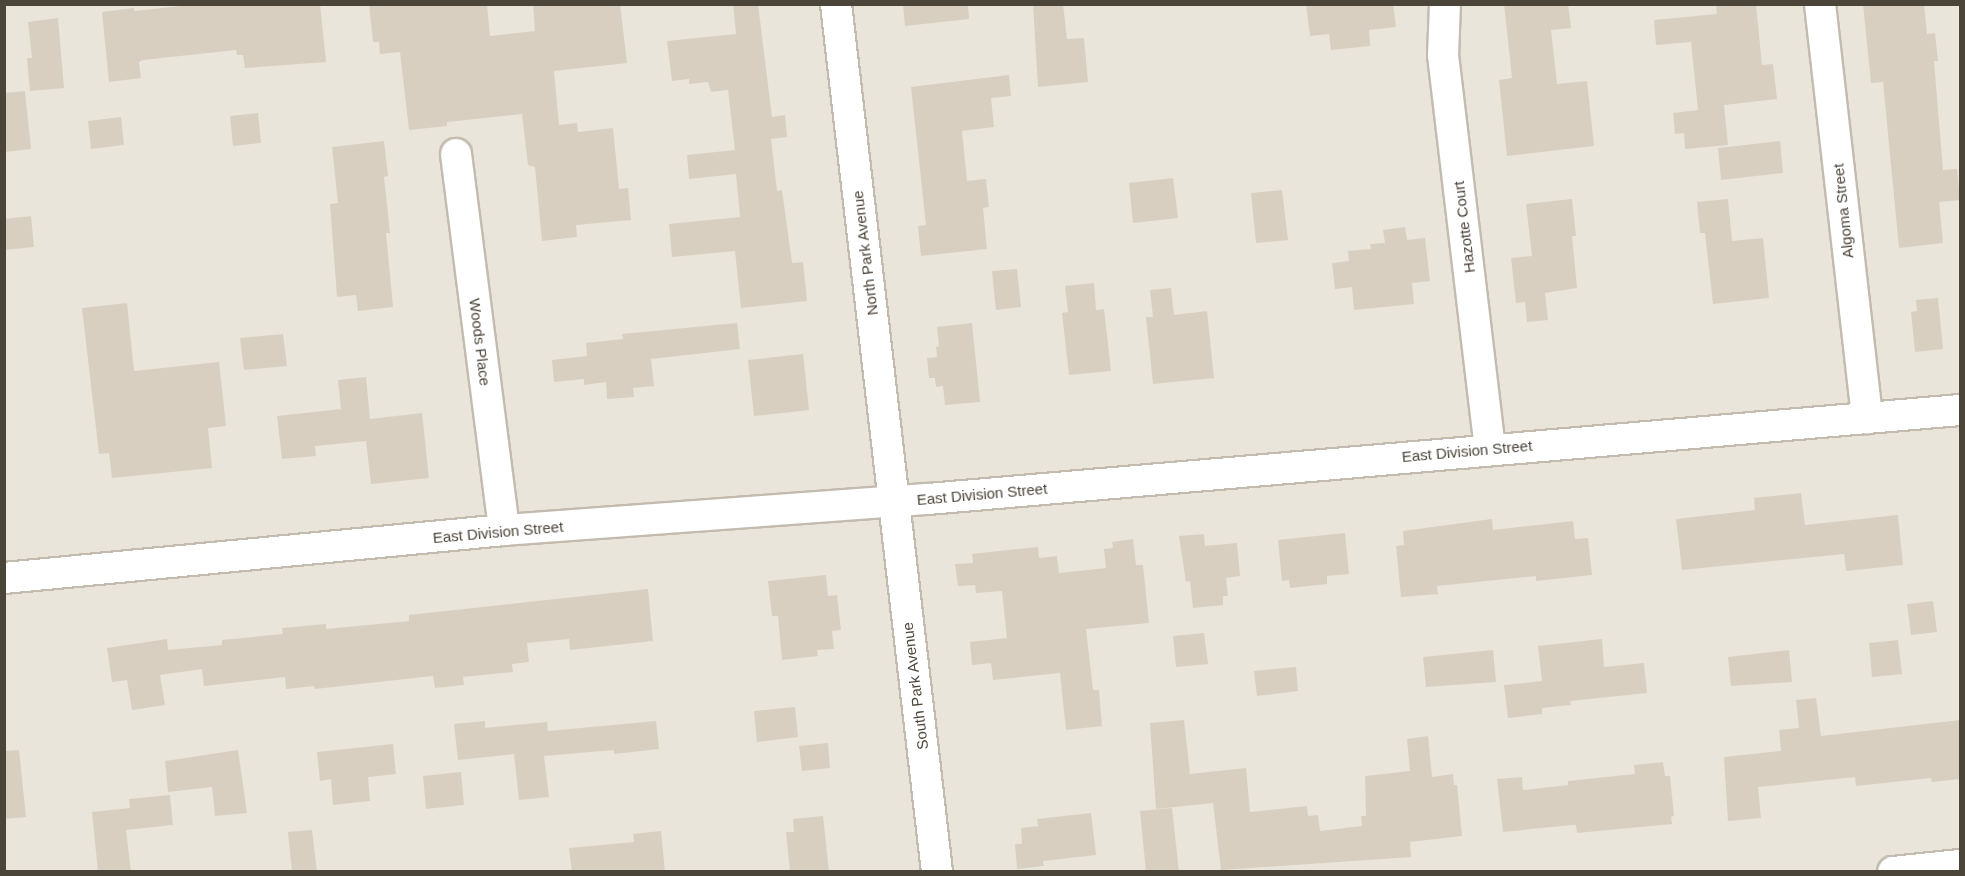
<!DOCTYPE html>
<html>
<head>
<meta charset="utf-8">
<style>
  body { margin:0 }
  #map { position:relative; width:1965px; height:876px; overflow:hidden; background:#f6f3ec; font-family:Arial,sans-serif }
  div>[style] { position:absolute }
  .residential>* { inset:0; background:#eae5da }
  .building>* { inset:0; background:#d8cfc1 }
  .roads { filter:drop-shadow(2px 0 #c2bbae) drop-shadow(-2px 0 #c2bbae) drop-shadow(0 2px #c2bbae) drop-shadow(0 -2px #c2bbae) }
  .street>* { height:30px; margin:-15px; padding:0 15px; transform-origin:15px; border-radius:15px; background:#fff }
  span { translate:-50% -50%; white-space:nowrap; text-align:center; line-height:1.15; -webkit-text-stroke:4.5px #fff; paint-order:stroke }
  .street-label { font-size:15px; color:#4b4439 }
  .frame { position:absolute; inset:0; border:6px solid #4b4439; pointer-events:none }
</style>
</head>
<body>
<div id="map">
  <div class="residential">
    <i style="clip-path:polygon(5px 5px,1960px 5px,1960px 871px,5px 871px)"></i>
  </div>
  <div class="building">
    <i style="clip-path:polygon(199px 4px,320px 4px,326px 62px,245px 68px,243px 55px,237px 55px,236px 50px,143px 60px,139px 62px,141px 78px,109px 82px,102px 12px,134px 8px,134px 11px)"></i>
    <i style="clip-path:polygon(369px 4px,487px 4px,490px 36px,535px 31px,533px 4px,620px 4px,627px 63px,554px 71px,559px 125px,577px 123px,578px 132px,613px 128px,619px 189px,628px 188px,631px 220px,576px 225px,577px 237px,542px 241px,535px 167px,528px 165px,522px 114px,447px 122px,447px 126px,409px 130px,400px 52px,380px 54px,379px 42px,373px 42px)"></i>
    <i style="clip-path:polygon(733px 4px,758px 4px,772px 117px,785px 115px,787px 137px,771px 139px,777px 191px,782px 190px,792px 263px,803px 262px,807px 301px,741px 308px,735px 251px,672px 257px,669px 224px,740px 217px,736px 174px,689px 179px,687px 155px,735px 150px,728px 90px,711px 92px,708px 82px,689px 84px,689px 79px,672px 81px,667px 41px,736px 34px)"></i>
    <i style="clip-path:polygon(903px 4px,968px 4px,969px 19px,905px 26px)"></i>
    <i style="clip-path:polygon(1033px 4px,1063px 4px,1067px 39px,1084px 38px,1088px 82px,1038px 87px)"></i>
    <i style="clip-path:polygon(1306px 4px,1393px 4px,1396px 27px,1369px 30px,1370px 46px,1331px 50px,1329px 34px,1310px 36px)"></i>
    <i style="clip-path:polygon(1504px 4px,1568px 4px,1571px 28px,1551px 30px,1557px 84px,1587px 81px,1594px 146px,1507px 156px,1499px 80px,1512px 78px)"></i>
    <i style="clip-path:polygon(1716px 4px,1756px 4px,1762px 65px,1773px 64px,1777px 99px,1724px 105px,1728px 145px,1685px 149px,1684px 133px,1675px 134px,1673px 113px,1698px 110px,1691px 42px,1656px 45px,1654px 20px,1717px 14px)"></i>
    <i style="clip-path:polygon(1863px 4px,1924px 4px,1927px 34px,1935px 33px,1938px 61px,1934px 61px,1943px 170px,1957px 169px,1960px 200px,1939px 202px,1943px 243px,1899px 248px,1883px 82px,1871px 83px)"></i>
    <i style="clip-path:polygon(58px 18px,64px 88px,30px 91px,27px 58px,32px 58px,28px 22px)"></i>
    <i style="clip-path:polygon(1009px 75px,1011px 96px,991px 98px,994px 127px,962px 131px,967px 181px,986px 179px,989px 207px,983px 208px,987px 249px,921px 256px,918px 226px,926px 225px,911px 87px)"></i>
    <i style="clip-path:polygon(25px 91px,31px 149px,4px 152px,4px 93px)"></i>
    <i style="clip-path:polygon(258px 113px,261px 143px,233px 146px,230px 116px)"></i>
    <i style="clip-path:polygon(121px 117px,124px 145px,91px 149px,88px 121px)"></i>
    <i style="clip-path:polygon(384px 141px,388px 176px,384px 177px,390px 233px,386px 233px,393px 307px,358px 311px,356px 295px,337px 297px,330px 204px,338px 203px,332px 147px)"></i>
    <i style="clip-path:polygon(1780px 141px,1783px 173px,1721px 180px,1718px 148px)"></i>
    <i style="clip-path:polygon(1173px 178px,1178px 218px,1133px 223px,1129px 183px)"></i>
    <i style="clip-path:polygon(1282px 190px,1288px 240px,1256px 243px,1251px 193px)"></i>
    <i style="clip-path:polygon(1572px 199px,1576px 236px,1572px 236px,1577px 288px,1545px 293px,1548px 320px,1527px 322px,1525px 302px,1516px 303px,1511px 258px,1532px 256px,1526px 204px)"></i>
    <i style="clip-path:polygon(1728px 199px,1732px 241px,1763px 238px,1769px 298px,1713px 304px,1705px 233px,1700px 233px,1697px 202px)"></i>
    <i style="clip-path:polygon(31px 216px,34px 247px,4px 250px,4px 219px)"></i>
    <i style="clip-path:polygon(1405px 227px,1407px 240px,1425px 238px,1430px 281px,1412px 283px,1414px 304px,1354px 310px,1352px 287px,1335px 289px,1332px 263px,1349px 261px,1348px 251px,1371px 249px,1370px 244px,1385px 243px,1383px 230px)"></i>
    <i style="clip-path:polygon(1017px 269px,1021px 307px,996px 310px,992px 271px)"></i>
    <i style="clip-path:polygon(1094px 283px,1096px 310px,1104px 309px,1111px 371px,1069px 375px,1062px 313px,1068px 312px,1065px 286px)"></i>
    <i style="clip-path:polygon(1171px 288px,1174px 315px,1207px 311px,1214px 378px,1153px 384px,1146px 317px,1153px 317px,1150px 290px)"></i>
    <i style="clip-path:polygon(1938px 298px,1943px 349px,1915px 352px,1911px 312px,1917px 311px,1916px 300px)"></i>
    <i style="clip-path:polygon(127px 303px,134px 371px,219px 362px,226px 426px,208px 428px,212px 468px,112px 478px,109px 453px,99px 454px,82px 308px)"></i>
    <i style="clip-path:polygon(737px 323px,740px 349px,651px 359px,654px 386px,633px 388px,634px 397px,607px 399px,606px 382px,584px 385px,584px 379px,554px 382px,552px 360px,587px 356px,586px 343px,623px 339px,622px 334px)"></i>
    <i style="clip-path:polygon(972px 323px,980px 402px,945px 405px,943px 386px,936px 387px,935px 378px,929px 378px,927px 358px,937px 357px,936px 347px,939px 346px,937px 327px)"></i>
    <i style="clip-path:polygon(283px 334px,287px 366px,244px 370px,240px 338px)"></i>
    <i style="clip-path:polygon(803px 354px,809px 410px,754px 416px,748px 360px)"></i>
    <i style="clip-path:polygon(366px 377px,370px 419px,422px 413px,429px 478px,371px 484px,366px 441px,315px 446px,316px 456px,282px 459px,277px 416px,341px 409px,338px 380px)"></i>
    <i style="clip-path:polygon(1801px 493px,1805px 525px,1898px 515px,1903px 565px,1846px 571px,1844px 554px,1682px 570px,1676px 519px,1755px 510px,1754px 498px)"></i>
    <i style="clip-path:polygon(1492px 519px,1493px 530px,1573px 521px,1575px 539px,1588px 538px,1592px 575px,1536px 581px,1536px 576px,1437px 586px,1438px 594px,1401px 597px,1396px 546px,1404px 545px,1403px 531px)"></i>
    <i style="clip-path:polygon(1345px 533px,1349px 574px,1327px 576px,1327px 584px,1290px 588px,1289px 580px,1282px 581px,1278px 540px)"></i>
    <i style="clip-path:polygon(1204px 534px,1205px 546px,1237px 543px,1240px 576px,1226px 578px,1228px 596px,1223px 596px,1223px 605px,1193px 608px,1190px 581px,1186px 582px,1179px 536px)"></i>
    <i style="clip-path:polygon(1133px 539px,1136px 565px,1143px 565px,1149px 623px,1086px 629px,1093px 690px,1099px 690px,1102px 726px,1066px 730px,1060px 673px,993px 680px,991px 663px,972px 665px,970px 642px,1007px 638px,1002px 591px,976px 593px,975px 585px,958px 586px,955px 564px,973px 563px,972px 554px,1038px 547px,1039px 558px,1057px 556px,1059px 573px,1106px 568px,1104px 549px,1113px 548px,1112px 542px)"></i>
    <i style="clip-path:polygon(826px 575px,828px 596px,837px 595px,841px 630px,832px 631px,834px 649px,817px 650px,818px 656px,782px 660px,778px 616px,772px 616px,768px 581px)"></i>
    <i style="clip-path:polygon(648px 589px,653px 641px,570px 650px,569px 639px,527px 643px,529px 662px,512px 664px,513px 672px,463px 677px,464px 685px,435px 688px,433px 676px,315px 689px,314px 686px,286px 689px,285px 677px,204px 686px,202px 669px,160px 675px,165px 705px,132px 710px,127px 680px,112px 682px,107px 648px,167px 639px,168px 650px,222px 645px,222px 640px,283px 634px,282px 628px,326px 624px,326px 629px,409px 621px,409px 615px)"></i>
    <i style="clip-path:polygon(1933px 601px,1937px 632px,1911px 635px,1907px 604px)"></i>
    <i style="clip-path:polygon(1204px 633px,1208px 664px,1176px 667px,1173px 636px)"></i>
    <i style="clip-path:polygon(1602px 639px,1604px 667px,1644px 663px,1647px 693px,1570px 701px,1571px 705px,1542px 708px,1542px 714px,1508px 718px,1504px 685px,1542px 681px,1538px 646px)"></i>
    <i style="clip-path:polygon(1898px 640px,1902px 674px,1872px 677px,1869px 643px)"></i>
    <i style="clip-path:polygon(1493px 650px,1496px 682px,1426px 687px,1423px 657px)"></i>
    <i style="clip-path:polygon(1789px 650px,1792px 682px,1731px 686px,1728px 657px)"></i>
    <i style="clip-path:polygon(1296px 667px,1298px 691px,1257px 696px,1254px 671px)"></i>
    <i style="clip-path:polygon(1816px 698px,1821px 736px,1960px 720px,1960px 779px,1932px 782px,1931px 778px,1856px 786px,1855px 777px,1758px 787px,1761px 818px,1728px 821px,1724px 757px,1781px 751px,1779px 730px,1799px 728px,1796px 700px)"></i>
    <i style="clip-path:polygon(795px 707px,798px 737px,757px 742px,754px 711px)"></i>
    <i style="clip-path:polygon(1184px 720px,1190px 774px,1246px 768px,1250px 812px,1307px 806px,1308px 816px,1318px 815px,1320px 831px,1362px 826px,1361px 816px,1366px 816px,1365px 776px,1410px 771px,1407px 739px,1428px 736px,1432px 777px,1453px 774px,1454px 785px,1457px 785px,1462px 836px,1410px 842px,1411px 857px,1221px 870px,1213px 803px,1156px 809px,1150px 723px)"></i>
    <i style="clip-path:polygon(485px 721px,485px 728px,547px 722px,548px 731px,656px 721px,659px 749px,614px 754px,614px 750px,544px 756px,549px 797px,519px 800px,514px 754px,458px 760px,454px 724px)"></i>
    <i style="clip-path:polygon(828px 743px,830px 768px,802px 771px,799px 746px)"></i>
    <i style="clip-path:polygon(393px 744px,396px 774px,368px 777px,370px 801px,333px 805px,331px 779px,320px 781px,317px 752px)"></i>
    <i style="clip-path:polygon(19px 750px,26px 817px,4px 819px,4px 751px)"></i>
    <i style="clip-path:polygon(238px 750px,247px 813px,215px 816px,212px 787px,168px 792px,165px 761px)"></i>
    <i style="clip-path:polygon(1663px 762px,1665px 776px,1670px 776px,1674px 816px,1671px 817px,1672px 824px,1577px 833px,1576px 825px,1572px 825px,1503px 832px,1497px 779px,1522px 777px,1523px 790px,1568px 785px,1568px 781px,1635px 774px,1634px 765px)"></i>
    <i style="clip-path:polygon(461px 772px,464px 805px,426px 809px,423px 776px)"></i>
    <i style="clip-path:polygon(170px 795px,173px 825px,126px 830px,131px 872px,98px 872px,92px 812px,130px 808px,129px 799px)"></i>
    <i style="clip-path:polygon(1172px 808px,1179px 872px,1146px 872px,1140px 811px)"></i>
    <i style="clip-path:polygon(1091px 813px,1096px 855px,1043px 861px,1044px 866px,1017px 869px,1015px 844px,1022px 844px,1021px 828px,1038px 826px,1037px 819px)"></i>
    <i style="clip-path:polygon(823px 816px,829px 872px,790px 872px,786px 832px,794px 832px,793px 819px)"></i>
    <i style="clip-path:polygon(312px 830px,317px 872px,292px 872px,288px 832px)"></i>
    <i style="clip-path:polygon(661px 831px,665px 872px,572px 872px,569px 848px,634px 842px,633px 834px)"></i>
  </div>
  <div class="roads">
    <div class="street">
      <i style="left:836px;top:4px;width:874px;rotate:83.36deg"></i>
      <i style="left:1445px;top:4px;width:51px;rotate:92.2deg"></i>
      <i style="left:1443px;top:55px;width:397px;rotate:83.2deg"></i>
      <i style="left:1820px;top:4px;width:417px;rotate:83.5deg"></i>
      <i style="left:456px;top:154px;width:379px;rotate:82.7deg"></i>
      <i style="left:4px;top:578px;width:502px;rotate:-5.48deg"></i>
      <i style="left:504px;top:530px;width:425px;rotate:-4.2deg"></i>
      <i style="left:928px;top:499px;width:1036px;rotate:-4.93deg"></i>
      <i style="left:1893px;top:872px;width:67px;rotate:-6deg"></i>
    </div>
  </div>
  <div class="street-label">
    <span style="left:1843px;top:211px;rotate:-96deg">Algoma Street</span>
    <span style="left:1464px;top:227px;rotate:-97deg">Hazotte Court</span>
    <span style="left:865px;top:253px;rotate:-97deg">North Park Avenue</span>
    <span style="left:480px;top:342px;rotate:83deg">Woods Place</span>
    <span style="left:1467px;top:451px;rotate:-5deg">East Division Street</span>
    <span style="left:982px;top:494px;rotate:-5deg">East Division Street</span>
    <span style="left:498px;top:532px;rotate:-5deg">East Division Street</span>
    <span style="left:915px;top:686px;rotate:-97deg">South Park Avenue</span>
  </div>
  <div class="frame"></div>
</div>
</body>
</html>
